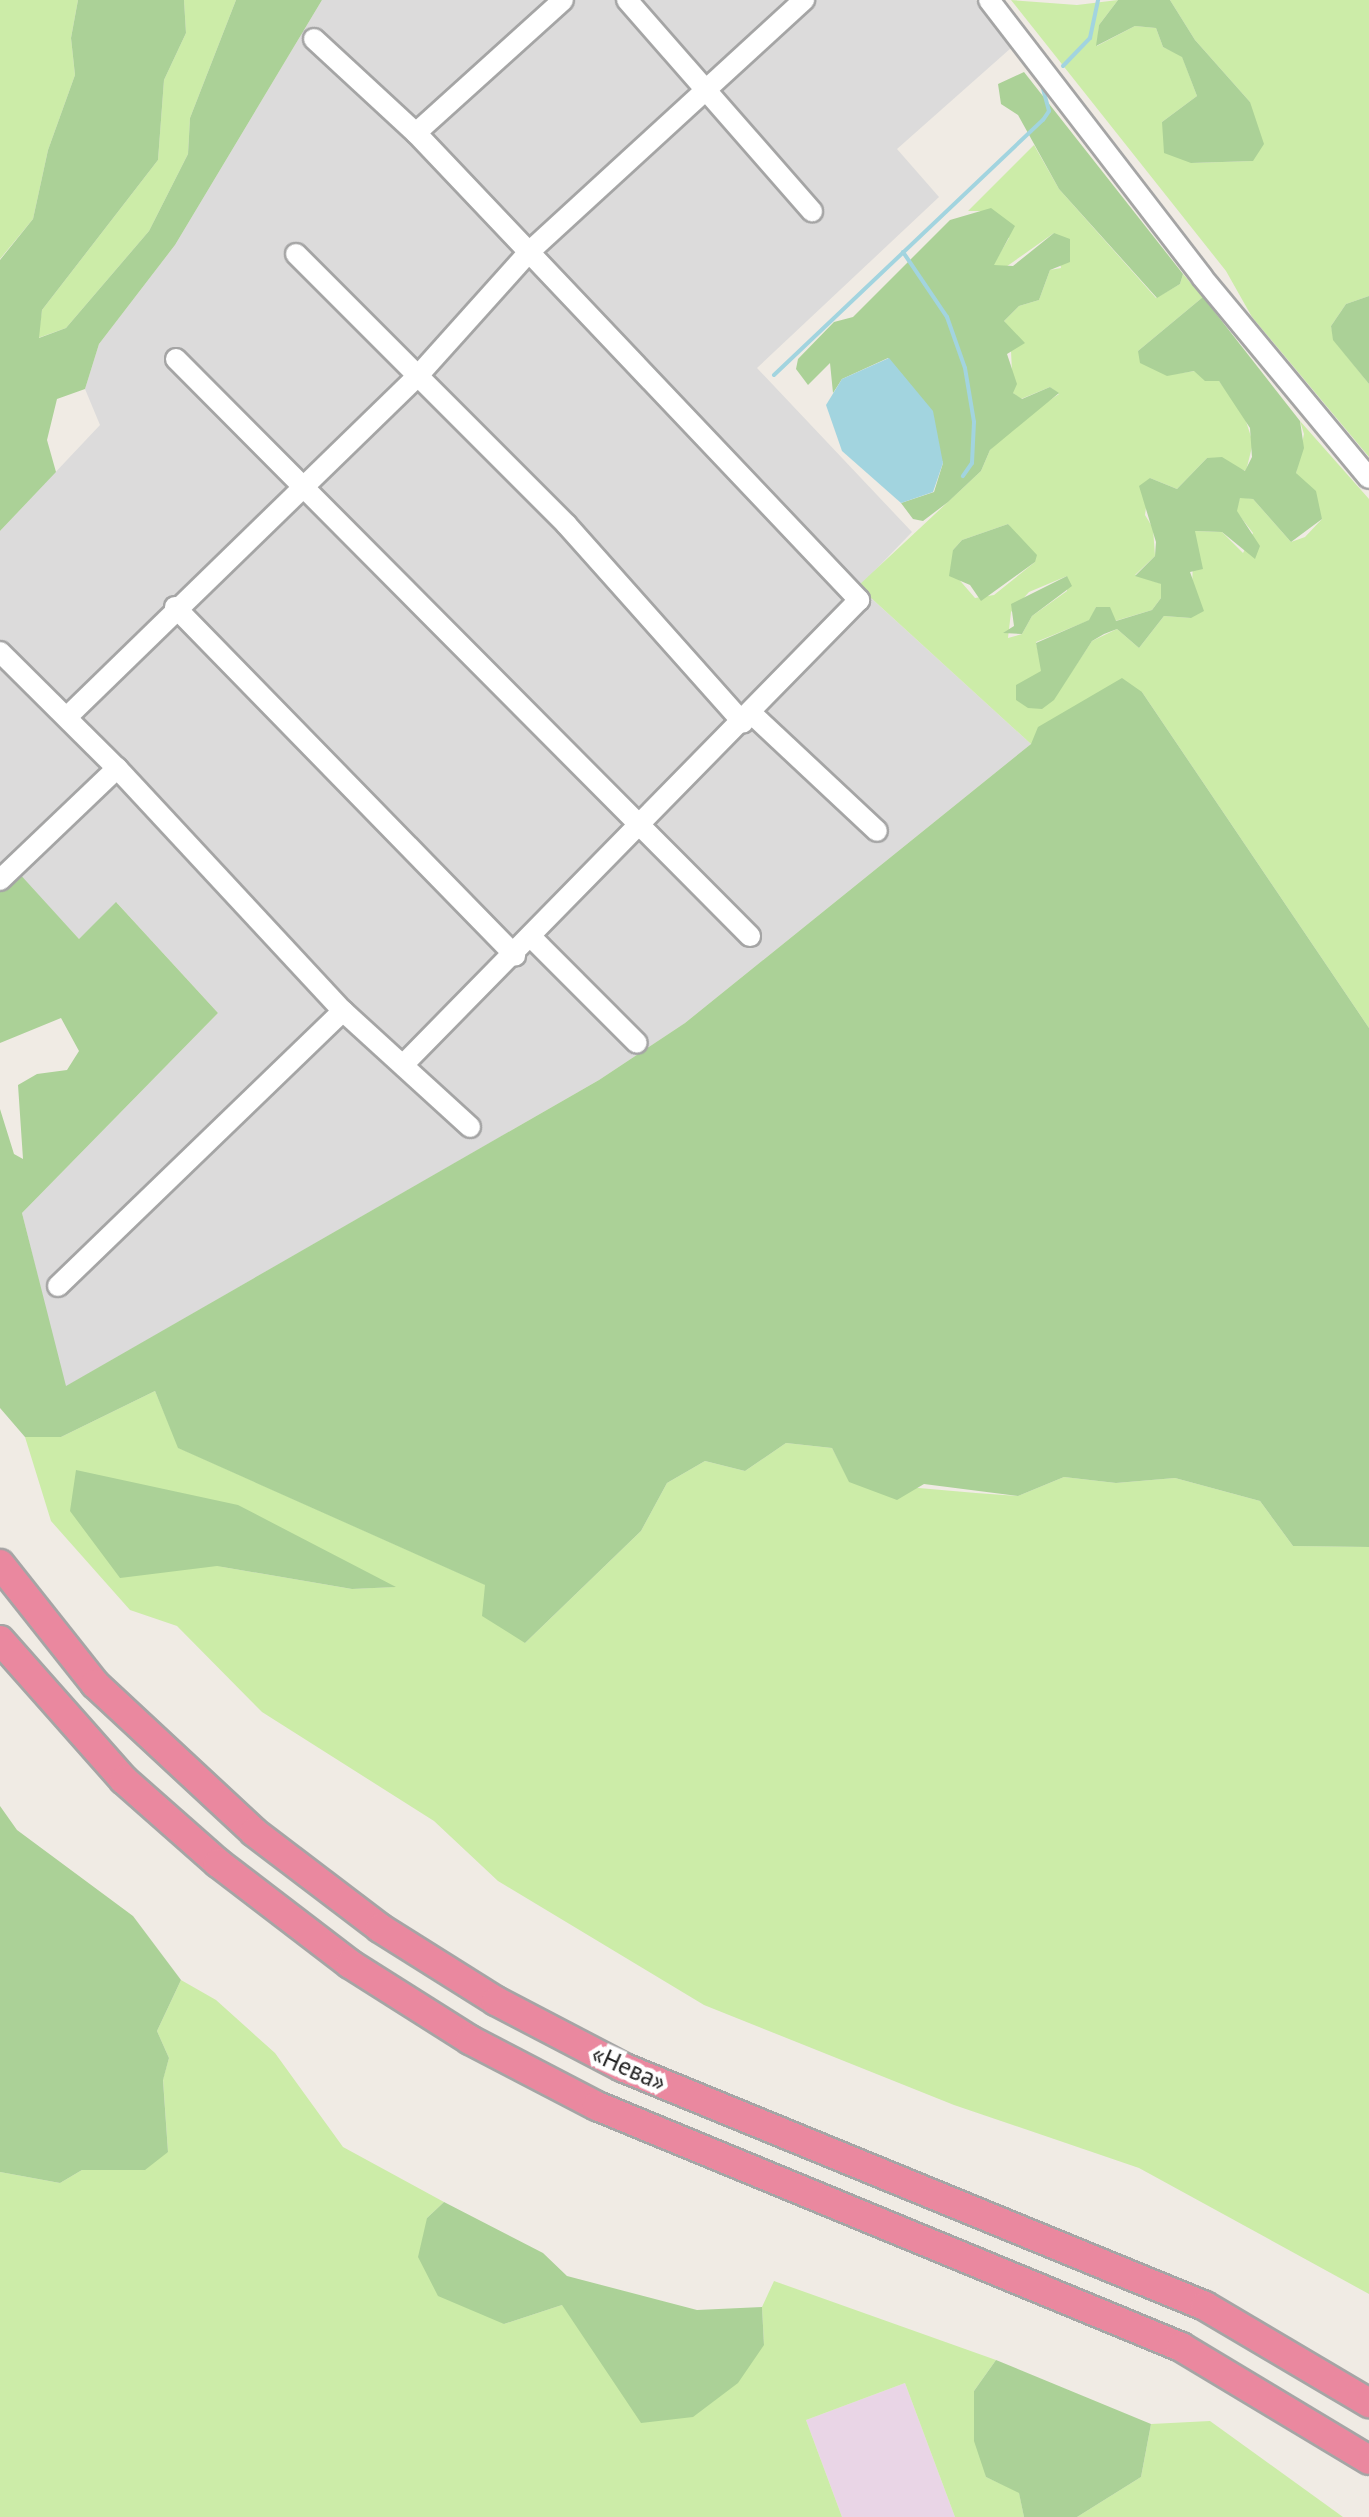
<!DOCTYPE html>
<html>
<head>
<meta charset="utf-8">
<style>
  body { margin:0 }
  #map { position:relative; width:1369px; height:2517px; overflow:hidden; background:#f0ebe4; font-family:"PT Sans",sans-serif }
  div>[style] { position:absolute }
  .residential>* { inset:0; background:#dcdbdb }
  .industrial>* { inset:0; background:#e9d5e6 }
  .grass>* { inset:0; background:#cceca8 }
  .forest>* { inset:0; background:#abd197 }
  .water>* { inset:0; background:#a2d4df }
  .stream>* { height:4px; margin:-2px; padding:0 2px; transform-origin:2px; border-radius:2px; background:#a2d4df }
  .roads { filter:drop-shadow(2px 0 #a5a5a5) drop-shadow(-2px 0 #a5a5a5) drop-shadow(0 2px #a5a5a5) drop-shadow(0 -2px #a5a5a5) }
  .minor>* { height:20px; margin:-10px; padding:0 10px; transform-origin:10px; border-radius:10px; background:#fff }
  .highway>* { height:28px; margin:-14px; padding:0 14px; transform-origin:14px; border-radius:14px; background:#ea889f }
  span { translate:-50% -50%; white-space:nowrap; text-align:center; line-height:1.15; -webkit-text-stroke:9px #fff; paint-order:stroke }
  .street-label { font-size:25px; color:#1e1e1e }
</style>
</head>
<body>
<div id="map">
  <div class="residential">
    <i style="clip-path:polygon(322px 0,976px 0,1011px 48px,897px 149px,939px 197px,757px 368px,912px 532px,859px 587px,1031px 744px,685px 1023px,599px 1080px,65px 1387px,22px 1213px,218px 1013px,117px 903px,79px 939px,17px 872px,0 888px,0 531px,100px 425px,85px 389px,99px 344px,175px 245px)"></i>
  </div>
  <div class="industrial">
    <i style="clip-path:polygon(905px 2383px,955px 2517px,842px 2517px,806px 2420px)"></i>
  </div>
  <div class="grass">
    <i style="clip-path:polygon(0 0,78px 0,71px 38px,75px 75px,48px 150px,33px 219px,0 259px)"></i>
    <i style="clip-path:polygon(184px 0,236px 0,190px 118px,188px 154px,149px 231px,66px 328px,38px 338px,42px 310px,158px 160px,164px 80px,186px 33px)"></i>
    <i style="clip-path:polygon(1011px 0,1077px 5px,1118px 0,1099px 25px,1097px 46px,1135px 26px,1156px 28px,1163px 47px,1182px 56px,1197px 96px,1162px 122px,1192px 163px,1253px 161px,1250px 102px,1195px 40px,1170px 0,1369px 0,1369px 296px,1346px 304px,1331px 326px,1334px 340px,1369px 384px,1369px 457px,1252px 317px,1226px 271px)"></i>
    <i style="clip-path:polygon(evenodd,1034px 145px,1059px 189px,1156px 298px,1180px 284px,1183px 274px,1203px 297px,1138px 351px,1167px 375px,1195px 371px,1219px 381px,1244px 415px,1253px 443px,1246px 471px,1207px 458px,1177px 489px,1150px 478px,1145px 515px,1153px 528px,1155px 556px,1135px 575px,1162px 584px,1161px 598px,1152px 610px,1115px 621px,1096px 607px,1090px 620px,1036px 642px,1042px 671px,1030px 680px,1053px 700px,1092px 641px,1117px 629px,1139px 648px,1164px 616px,1191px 618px,1194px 531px,1222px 532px,1243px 553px,1253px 533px,1236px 511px,1240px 497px,1253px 499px,1291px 542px,1305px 537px,1322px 519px,1296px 473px,1304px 434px,1300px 421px,1369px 499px,1369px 1028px,1142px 692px,1031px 744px,858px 586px,981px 471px,990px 450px,1020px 420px,1059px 394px,1050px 387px,1021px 399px,1013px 393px,1010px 330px,1004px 321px,1019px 306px,1039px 300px,1050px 270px,1061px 268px,1054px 233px,1003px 269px,993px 265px,1009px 238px,980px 211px,968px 211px,1034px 145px,1008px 524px,1035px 562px,994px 595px,975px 598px,950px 569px,956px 564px,953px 550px,962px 540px,1008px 524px,1034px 145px,1067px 576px,1067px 591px,1032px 616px,1022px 634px,1008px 638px,1011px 612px,1029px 592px,1067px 576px)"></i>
    <i style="clip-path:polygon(evenodd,155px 1391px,179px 1448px,486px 1585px,525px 1643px,641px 1531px,667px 1483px,705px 1461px,745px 1471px,786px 1443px,832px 1448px,850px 1482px,976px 1493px,1018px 1496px,1064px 1477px,1116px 1483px,1175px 1478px,1260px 1501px,1293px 1546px,1369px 1547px,1369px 2294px,1139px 2168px,954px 2105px,704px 2005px,498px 1881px,434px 1821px,262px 1712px,177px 1626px,130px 1610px,51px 1521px,25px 1437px,61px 1437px,155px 1391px,217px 1566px,394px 1587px,352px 1589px,217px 1566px)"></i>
    <i style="clip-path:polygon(181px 1980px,216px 2000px,275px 2053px,343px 2147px,444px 2202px,427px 2218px,504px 2324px,562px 2305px,764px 2345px,762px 2307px,774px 2281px,996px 2360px,974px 2391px,986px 2477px,1019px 2492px,1024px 2517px,955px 2517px,905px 2383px,806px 2420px,842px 2517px,0 2517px,0 2172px,60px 2183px,82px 2170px,110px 2169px,168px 2152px,163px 2079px,169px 2058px,157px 2031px)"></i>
    <i style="clip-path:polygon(1210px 2421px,1343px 2517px,1077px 2517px,1141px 2477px,1151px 2424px)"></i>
  </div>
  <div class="forest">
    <i style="clip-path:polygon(78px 0,184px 0,186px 33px,164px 80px,158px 160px,42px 310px,39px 338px,66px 328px,149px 231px,188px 154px,190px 118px,236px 0,322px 0,175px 245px,99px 344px,85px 389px,57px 399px,47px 440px,56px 472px,0 531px,0 260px,33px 219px,48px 150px,75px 75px,71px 38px)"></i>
    <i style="clip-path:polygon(1118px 0,1170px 0,1195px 40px,1250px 102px,1264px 144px,1253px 161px,1191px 163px,1164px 153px,1162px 122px,1197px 96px,1182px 57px,1163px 47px,1156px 28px,1135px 26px,1096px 46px,1099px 25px)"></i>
    <i style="clip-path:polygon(1024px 72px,1183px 274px,1180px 284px,1157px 298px,1059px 189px,1018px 115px,1001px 104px,998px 84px)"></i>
    <i style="clip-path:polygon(991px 208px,1015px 226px,994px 265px,1013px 266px,1054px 233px,1070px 239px,1070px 262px,1050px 270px,1039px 300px,1019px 306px,1004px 321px,1025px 343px,1007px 354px,1017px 384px,1013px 393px,1022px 399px,1050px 387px,1059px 393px,990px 450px,981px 471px,948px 502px,923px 521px,913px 519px,901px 503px,934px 492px,943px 463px,909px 383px,888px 358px,842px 379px,833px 393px,830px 363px,808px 385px,796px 369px,798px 359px,834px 322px,853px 317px,950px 220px)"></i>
    <i style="clip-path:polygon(1369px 296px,1369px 384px,1333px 340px,1331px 326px,1346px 304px)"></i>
    <i style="clip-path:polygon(1203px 297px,1300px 421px,1304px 448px,1296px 473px,1316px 491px,1322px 519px,1291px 542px,1253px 499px,1240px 498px,1237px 511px,1260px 546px,1255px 559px,1222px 532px,1195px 531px,1203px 569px,1190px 572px,1204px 611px,1191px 618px,1164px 616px,1139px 648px,1117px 629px,1104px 634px,1092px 641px,1054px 700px,1042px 709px,1028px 708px,1016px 700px,1016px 685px,1041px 671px,1036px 643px,1089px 620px,1096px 607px,1110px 607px,1116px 621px,1152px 610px,1161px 598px,1161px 584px,1135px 576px,1155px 556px,1156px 542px,1139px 486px,1150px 478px,1177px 489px,1207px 458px,1222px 457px,1245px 471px,1252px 457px,1250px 428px,1219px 381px,1205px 381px,1194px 371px,1167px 376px,1140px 363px,1138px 351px)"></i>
    <i style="clip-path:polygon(1008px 524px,1037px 555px,1035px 562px,981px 601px,970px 585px,949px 576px,953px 550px,962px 540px)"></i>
    <i style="clip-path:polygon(1067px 576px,1072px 586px,1032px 616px,1022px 634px,1003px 633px,1014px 626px,1011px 604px)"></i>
    <i style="clip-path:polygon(1122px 678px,1142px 692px,1369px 1028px,1369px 1547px,1293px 1546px,1260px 1501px,1175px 1478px,1116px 1483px,1064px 1477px,1018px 1496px,924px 1484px,897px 1500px,849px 1482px,832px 1448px,786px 1443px,745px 1471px,705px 1461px,667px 1483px,641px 1531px,525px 1643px,482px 1616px,485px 1585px,178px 1448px,155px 1391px,61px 1437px,25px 1437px,0 1408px,0 1109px,14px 1154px,23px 1159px,18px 1085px,37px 1074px,67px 1070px,79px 1051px,61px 1018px,0 1043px,0 888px,17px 871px,79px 939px,116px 902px,218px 1013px,22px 1213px,66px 1386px,599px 1080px,685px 1023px,1031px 744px,1038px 727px)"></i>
    <i style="clip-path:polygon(76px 1470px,238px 1505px,396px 1587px,352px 1589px,217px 1566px,120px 1578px,70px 1511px)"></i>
    <i style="clip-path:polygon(0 1806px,17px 1830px,133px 1916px,181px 1980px,157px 2031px,169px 2058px,163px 2080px,168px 2152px,145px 2170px,82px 2170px,60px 2183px,0 2172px)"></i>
    <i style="clip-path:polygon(444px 2202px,543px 2253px,567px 2276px,697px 2310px,762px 2307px,764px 2345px,738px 2383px,693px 2417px,641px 2423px,562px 2305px,504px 2324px,438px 2296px,418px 2257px,427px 2218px)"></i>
    <i style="clip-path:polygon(996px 2360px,1151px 2424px,1141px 2477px,1077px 2517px,1024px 2517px,1019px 2493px,986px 2477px,974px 2441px,974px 2391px)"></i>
  </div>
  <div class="water">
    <i style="clip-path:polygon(889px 358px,933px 411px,943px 463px,933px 492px,901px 503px,842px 451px,826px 405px,842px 379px)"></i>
  </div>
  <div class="stream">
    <i style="left:1063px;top:66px;width:39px;rotate:-46deg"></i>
    <i style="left:1090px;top:38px;width:39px;rotate:-78deg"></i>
    <i style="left:903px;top:252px;width:78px;rotate:55.9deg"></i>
    <i style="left:947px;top:317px;width:54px;rotate:70.6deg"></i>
    <i style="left:965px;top:368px;width:55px;rotate:80.5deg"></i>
    <i style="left:974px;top:422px;width:41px;rotate:92.8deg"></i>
    <i style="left:972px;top:463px;width:16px;rotate:125deg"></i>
    <i style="left:774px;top:375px;width:371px;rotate:-43.5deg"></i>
    <i style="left:1043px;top:120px;width:11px;rotate:-56deg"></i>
    <i style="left:1049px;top:111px;width:27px;rotate:-105deg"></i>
  </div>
  <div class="roads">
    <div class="minor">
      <i style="left:627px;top:0;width:281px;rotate:48.8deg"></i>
      <i style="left:989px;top:0;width:349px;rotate:52.4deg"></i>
      <i style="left:1202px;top:277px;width:261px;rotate:50.3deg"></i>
      <i style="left:314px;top:39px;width:139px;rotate:42.7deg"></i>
      <i style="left:416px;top:133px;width:644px;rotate:46.51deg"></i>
      <i style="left:859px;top:600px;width:651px;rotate:134.44deg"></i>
      <i style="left:416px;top:133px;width:198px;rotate:-42.1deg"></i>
      <i style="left:296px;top:254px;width:382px;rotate:45deg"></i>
      <i style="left:566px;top:524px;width:266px;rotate:48.3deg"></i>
      <i style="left:176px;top:359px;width:814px;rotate:45.15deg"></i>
      <i style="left:175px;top:607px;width:487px;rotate:45.7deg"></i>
      <i style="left:0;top:652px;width:165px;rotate:44.8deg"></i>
      <i style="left:117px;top:768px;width:332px;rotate:47.1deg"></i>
      <i style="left:343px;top:1011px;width:172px;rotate:42.4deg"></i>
      <i style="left:752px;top:714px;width:171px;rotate:43.1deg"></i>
      <i style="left:67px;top:717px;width:487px;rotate:-44.2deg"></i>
      <i style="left:416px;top:378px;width:171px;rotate:-48.1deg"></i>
      <i style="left:530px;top:251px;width:372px;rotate:-42.5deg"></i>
      <i style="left:0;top:880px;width:162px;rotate:-43.7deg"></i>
      <i style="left:532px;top:938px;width:148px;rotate:45deg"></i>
      <i style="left:58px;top:1286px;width:396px;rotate:-44deg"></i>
    </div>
    <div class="highway">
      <i style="left:0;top:1564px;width:153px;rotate:51.6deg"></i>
      <i style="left:95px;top:1684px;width:217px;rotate:42.9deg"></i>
      <i style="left:254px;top:1832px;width:158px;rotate:37.3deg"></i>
      <i style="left:380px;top:1928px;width:137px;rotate:32.2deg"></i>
      <i style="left:496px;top:2001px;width:142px;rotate:27.6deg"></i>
      <i style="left:622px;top:2067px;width:630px;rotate:22.29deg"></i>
      <i style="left:1205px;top:2306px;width:191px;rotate:30.6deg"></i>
      <i style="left:0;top:1640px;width:187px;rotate:48.5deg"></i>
      <i style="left:124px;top:1780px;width:125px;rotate:41.4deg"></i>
      <i style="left:218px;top:1863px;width:166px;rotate:37.4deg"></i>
      <i style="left:350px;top:1964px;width:142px;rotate:32.3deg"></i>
      <i style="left:470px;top:2040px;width:143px;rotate:27.5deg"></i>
      <i style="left:597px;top:2106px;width:632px;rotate:22.42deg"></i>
      <i style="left:1181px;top:2347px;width:219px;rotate:31deg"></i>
    </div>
  </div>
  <div class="street-label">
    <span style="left:629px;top:2068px;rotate:24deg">«Нева»</span>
  </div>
</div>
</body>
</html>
